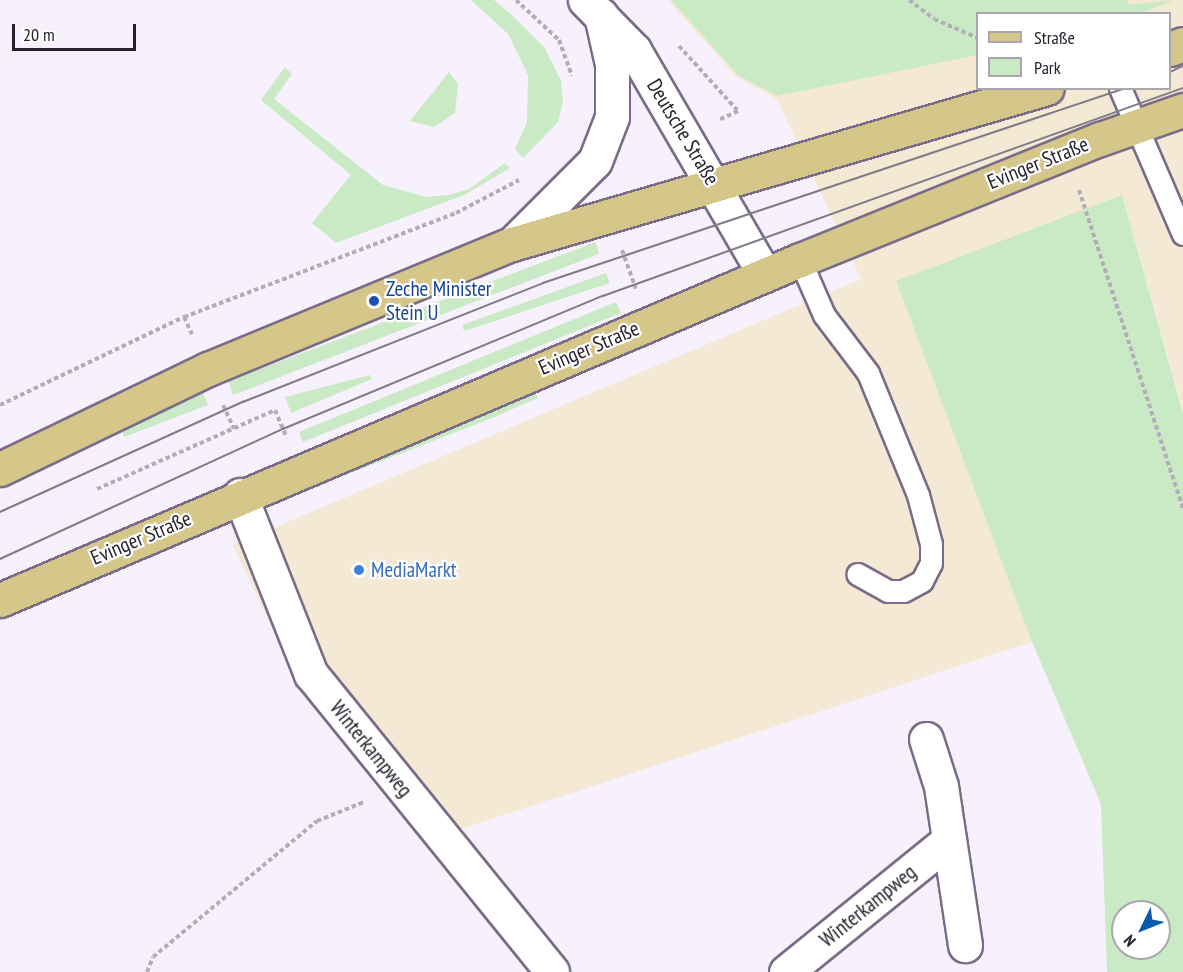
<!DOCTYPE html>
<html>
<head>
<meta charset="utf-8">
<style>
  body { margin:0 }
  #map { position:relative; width:1183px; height:972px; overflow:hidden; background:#f7f1fe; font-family:"PT Sans Narrow",sans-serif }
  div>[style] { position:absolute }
  .commercial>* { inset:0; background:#f3e9d4 }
  .green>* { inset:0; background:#caeac5 }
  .path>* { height:4px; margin-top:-2px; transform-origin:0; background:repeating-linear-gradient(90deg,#b3adba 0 4.5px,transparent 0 7.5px) }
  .roads { filter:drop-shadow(2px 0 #7a6c88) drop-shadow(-2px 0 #7a6c88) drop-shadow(0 2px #7a6c88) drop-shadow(0 -2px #7a6c88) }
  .service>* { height:21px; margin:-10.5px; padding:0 10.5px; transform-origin:10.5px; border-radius:10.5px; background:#fff }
  .minor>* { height:33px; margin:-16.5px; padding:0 16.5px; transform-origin:16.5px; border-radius:16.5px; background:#fff }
  .tertiary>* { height:33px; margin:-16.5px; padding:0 16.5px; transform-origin:16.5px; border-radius:16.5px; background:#fff }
  .primary>* { height:33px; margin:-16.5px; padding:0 16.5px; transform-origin:16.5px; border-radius:16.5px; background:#d5c689 }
  .tram>* { height:1.5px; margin:-0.75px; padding:0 0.75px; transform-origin:0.75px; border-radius:0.75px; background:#807b87 }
  .dots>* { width:16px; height:16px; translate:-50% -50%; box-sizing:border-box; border:3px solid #fff; border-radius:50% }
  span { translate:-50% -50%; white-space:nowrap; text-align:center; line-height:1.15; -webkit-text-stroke:4.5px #fff; paint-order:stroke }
  .street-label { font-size:21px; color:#27222d }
  .transit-label { font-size:21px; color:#164399 }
  .left { translate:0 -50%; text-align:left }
  .shop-label { font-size:21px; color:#366cbe }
  .legend { position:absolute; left:976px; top:12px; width:195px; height:78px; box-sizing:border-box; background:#fff; border:2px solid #a9a7ab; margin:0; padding:8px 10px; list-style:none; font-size:18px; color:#27222d }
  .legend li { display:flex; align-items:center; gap:12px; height:30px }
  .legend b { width:30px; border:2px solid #a9a7ab }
  .north { position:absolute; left:1111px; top:900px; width:60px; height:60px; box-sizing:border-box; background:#fff; border:2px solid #a9a7ab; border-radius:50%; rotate:227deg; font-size:16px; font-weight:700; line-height:24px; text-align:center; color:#27222d }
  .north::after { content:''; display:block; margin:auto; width:21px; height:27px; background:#075dab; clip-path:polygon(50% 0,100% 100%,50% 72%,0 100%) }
  .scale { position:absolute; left:12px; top:24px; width:124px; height:27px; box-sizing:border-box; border:3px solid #27222d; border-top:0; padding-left:8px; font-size:18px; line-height:21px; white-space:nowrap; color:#27222d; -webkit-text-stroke:4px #fff; paint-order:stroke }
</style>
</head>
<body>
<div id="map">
  <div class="commercial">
    <i style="clip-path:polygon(evenodd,668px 0,1183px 0,1183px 410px,1122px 195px,896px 281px,1032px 642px,431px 839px,303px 694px,233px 545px,861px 279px,777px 99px,736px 77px,668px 0,978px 14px,1170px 14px,1170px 88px,978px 88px,978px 14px)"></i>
  </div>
  <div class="green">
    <i style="clip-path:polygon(471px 0,494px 0,513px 16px,544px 47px,561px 81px,563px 102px,558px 122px,523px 158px,515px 149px,527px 122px,528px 75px,508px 34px)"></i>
    <i style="clip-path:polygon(671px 0,1127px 0,1129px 5px,1174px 0,1141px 13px,978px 14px,977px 55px,777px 96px,738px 75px)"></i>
    <i style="clip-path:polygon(285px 67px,292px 74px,274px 99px,383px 185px,426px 197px,448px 195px,469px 189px,505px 163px,510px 168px,464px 195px,336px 243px,312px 223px,351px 175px,261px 100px)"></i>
    <i style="clip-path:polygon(449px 72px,458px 84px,455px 113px,434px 127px,410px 121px)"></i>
    <i style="clip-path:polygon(evenodd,1122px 195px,1183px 413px,1183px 972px,1107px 972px,1101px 804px,1032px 642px,896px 281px,1122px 195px,1123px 912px,1159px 912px,1159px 948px,1123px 948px,1123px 912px)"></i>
    <i style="clip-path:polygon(596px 242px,599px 254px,233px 395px,228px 381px)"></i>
    <i style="clip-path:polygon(606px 273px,610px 283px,464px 331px,462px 325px)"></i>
    <i style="clip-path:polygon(616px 302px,621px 313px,303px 442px,299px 432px)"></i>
    <i style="clip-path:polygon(370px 375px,372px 379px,291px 413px,285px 397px)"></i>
    <i style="clip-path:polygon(203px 392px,208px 405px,124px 437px,122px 428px)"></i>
    <i style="clip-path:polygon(535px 393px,538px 398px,492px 418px,328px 482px,326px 476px)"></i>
  </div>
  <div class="path">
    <i style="left:516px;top:0;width:59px;rotate:42.9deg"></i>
    <i style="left:559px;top:40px;width:38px;rotate:70deg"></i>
    <i style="left:909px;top:0;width:31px;rotate:37deg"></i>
    <i style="left:934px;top:19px;width:48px;rotate:23.4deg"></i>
    <i style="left:679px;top:46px;width:88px;rotate:47.8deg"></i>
    <i style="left:738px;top:111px;width:21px;rotate:155deg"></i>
    <i style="left:1079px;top:190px;width:335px;rotate:71.9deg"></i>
    <i style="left:622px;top:250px;width:41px;rotate:70.3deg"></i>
    <i style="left:184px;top:317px;width:19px;rotate:65deg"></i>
    <i style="left:0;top:405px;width:204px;rotate:-25.6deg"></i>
    <i style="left:184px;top:317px;width:291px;rotate:-20.9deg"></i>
    <i style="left:456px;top:213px;width:71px;rotate:-27.6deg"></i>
    <i style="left:223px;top:405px;width:26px;rotate:65deg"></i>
    <i style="left:97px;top:489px;width:195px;rotate:-23.9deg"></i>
    <i style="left:275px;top:410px;width:30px;rotate:67deg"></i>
    <i style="left:147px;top:972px;width:16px;rotate:-68deg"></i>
    <i style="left:153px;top:957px;width:213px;rotate:-39.7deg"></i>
    <i style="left:317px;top:821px;width:51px;rotate:-22deg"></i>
  </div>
  <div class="roads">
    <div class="service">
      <i style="left:1120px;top:88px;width:159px;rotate:66.7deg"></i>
      <i style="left:800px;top:260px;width:60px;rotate:66.4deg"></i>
      <i style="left:824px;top:315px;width:73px;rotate:52.8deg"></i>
      <i style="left:868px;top:373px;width:132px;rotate:67.7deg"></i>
      <i style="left:918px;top:495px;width:51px;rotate:75.1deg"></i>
      <i style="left:931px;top:544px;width:19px;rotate:90deg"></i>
      <i style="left:931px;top:563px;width:20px;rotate:117deg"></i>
      <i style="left:922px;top:581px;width:21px;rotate:152deg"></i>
      <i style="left:903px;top:591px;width:15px;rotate:180deg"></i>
      <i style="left:888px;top:591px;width:35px;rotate:-151deg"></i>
    </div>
    <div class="minor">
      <i style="left:240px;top:495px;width:193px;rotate:68.4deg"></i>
      <i style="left:311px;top:674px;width:383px;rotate:51deg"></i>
      <i style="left:926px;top:739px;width:49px;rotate:72.3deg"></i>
      <i style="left:941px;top:786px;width:161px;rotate:81.4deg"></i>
      <i style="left:786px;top:972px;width:210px;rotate:-39deg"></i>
    </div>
    <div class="tertiary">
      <i style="left:585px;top:0;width:70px;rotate:45.6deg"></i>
      <i style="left:634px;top:50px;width:260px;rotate:59.8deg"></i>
      <i style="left:512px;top:244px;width:117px;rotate:-45deg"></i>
      <i style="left:595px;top:161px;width:47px;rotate:-68.9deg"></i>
      <i style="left:612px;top:117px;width:53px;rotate:-90deg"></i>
      <i style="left:612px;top:64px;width:50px;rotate:-102.7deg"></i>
    </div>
    <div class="primary">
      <i style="left:1170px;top:49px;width:14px;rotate:-21deg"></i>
      <i style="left:0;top:469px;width:231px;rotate:-25.7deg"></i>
      <i style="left:208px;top:369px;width:329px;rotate:-22.4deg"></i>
      <i style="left:512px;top:244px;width:557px;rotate:-16.26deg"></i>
      <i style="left:0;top:600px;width:869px;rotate:-23.03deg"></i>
      <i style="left:800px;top:260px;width:323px;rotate:-22deg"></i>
      <i style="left:1100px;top:139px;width:88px;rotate:-19.3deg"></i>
    </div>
  </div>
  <div class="tram">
    <i style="left:1170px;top:72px;width:14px;rotate:-25deg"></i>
    <i style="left:0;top:512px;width:267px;rotate:-24.4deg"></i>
    <i style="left:243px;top:402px;width:323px;rotate:-21.6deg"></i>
    <i style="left:543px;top:283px;width:615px;rotate:-18.49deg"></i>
    <i style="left:0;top:559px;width:311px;rotate:-24.7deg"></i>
    <i style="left:283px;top:429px;width:347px;rotate:-22.6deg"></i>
    <i style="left:603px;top:296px;width:616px;rotate:-19.73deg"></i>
  </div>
  <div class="dots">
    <i style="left:374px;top:301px;background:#1a4fb4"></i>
    <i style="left:359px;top:570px;background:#3f7fe0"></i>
  </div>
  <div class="street-label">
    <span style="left:683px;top:132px;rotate:59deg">Deutsche Straße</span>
    <span style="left:1038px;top:163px;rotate:-22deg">Evinger Straße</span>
    <span style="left:589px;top:348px;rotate:-23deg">Evinger Straße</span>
    <span style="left:141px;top:538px;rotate:-23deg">Evinger Straße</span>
    <span style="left:371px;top:749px;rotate:51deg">Winterkampweg</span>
    <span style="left:868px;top:906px;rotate:-39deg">Winterkampweg</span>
  </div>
  <div class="transit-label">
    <span class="left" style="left:386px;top:301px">Zeche Minister<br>Stein U</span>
  </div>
  <div class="shop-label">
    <span class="left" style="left:371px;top:570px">MediaMarkt</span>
  </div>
  <ul class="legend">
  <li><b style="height:8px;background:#d5c689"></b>Straße</li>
  <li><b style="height:16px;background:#caeac5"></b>Park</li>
  </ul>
  <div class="north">N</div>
  <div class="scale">20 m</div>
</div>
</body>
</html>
